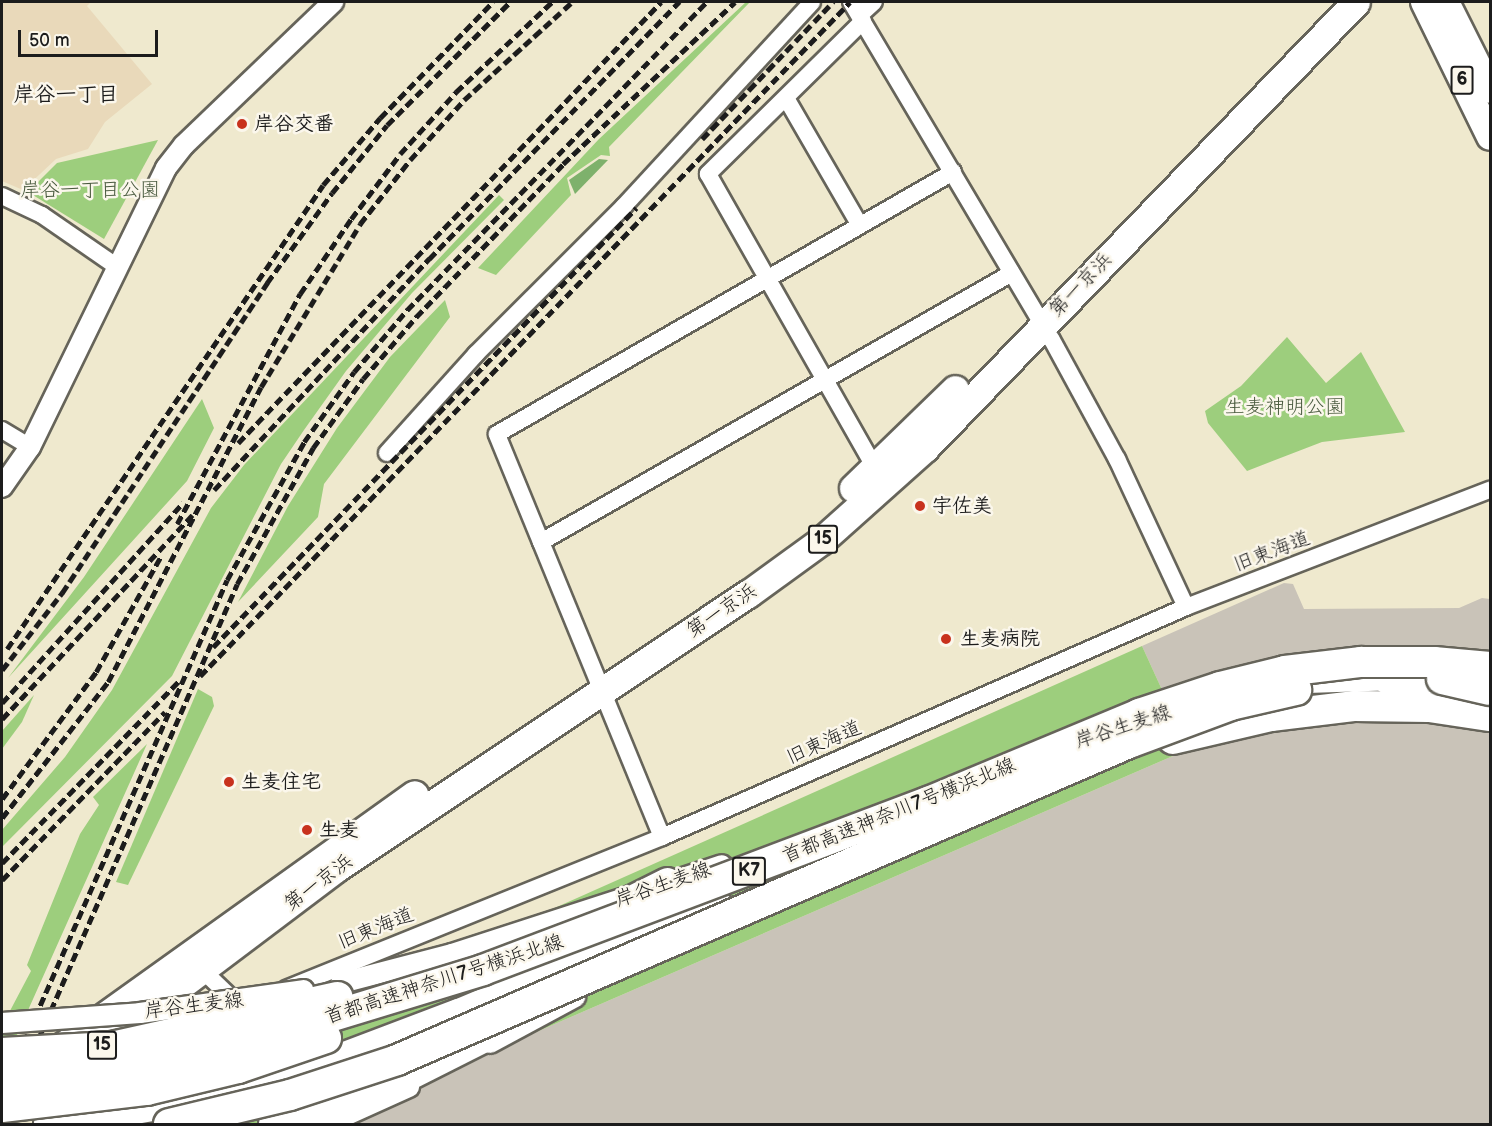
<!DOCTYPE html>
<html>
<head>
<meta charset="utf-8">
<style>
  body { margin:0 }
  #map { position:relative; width:1492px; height:1126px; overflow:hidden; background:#efe9ce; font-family:"Balsamiq Sans","Klee One",sans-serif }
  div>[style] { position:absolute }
  .built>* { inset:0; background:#e9d9ba }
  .industrial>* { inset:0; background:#c9c3b8 }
  .green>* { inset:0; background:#9dce7d }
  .forest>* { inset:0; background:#7eb16c }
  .roads { filter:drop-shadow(2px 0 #66645a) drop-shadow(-2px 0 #66645a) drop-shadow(0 2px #66645a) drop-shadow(0 -2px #66645a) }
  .minor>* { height:16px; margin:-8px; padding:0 8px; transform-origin:8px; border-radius:8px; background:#fff }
  .tertiary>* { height:20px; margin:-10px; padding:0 10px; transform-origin:10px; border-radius:10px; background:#fff }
  .primary>* { height:26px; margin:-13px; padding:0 13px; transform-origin:13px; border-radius:13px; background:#fff }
  .trunk>* { height:27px; margin:-13.5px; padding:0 13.5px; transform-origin:13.5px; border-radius:13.5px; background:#fff }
  .motorway>* { height:30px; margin:-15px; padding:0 15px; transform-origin:15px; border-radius:15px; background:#fff }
  .rail>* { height:4.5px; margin-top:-2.25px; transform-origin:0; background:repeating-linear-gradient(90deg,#1c1c1c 0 9px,transparent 0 13.5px) }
  .bridges { filter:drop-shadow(2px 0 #66645a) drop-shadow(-2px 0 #66645a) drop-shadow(0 2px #66645a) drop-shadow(0 -2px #66645a) }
  .tertiary-bridge>* { height:20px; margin:-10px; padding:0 10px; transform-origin:10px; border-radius:10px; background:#fff }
  .motorway-bridge>* { height:30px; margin:-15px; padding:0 15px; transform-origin:15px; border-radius:15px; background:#fff }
  .dots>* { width:16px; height:16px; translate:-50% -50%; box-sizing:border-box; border:3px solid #fbf7ec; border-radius:50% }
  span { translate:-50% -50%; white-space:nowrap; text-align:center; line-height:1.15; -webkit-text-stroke:5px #fbf7ec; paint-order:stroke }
  .shield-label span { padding:2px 4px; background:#fbf7ec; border:2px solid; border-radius:4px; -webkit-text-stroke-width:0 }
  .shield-label { font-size:18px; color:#1c1c1c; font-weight:700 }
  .poi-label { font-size:20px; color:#1c1c1c; font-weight:700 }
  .left { translate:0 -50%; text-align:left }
  .park-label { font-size:20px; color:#495a3e }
  .street-label { font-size:20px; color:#1c1c1c }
  .neighbourhood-label { font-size:21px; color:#1c1c1c; font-weight:700 }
  .frame { position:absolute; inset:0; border:3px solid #1c1c1c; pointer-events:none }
  .scale { position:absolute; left:18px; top:30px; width:140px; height:27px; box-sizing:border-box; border:3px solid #1c1c1c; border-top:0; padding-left:8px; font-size:18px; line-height:21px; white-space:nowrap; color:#1c1c1c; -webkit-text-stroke:4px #fbf7ec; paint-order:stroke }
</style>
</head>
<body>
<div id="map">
  <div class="built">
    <i style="clip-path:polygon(2px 2px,91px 2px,87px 6px,152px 84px,105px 122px,88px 149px,56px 159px,23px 190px,2px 181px)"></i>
  </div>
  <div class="industrial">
    <i style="clip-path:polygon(1284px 583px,1293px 584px,1304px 609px,1459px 608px,1482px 598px,1490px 599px,1490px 1124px,324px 1124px,1189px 749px,1142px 646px)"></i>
  </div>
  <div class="green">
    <i style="clip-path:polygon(746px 2px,750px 2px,609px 147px,610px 156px,601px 155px,567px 178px,571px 195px,496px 275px,478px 268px,599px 139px)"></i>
    <i style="clip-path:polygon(158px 140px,104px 239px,28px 192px,57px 163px)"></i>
    <i style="clip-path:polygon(499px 195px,504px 200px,412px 293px,346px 371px,304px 430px,281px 464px,172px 676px,2px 847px,2px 830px,65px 757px,112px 690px,211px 508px,244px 465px)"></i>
    <i style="clip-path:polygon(445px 300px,450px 317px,324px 484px,318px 517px,238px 602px,288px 506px,337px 428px,390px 357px)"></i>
    <i style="clip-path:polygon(1287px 337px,1326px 383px,1361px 352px,1405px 432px,1322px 442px,1247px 471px,1208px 423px,1205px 411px,1241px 386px)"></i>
    <i style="clip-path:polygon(202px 399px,214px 428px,187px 481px,8px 678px,84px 577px)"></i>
    <i style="clip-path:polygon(1142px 646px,1189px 749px,324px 1124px,202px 1124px,176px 1077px)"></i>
    <i style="clip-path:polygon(198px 689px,212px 697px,214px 706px,128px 885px,116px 882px)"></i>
    <i style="clip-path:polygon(34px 695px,22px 722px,2px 749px,2px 731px)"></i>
    <i style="clip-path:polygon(147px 744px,4px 1064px,2px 1064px,2px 1026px,31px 971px,27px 965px,80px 834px,99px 805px,93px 797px)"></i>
  </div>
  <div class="forest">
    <i style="clip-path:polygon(599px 159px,608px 160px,575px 194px,569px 180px)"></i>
  </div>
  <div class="roads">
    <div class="minor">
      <i style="left:851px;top:2px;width:393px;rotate:59.3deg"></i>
      <i style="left:1052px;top:340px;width:136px;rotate:61.4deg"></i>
      <i style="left:1117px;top:459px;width:163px;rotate:65deg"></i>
      <i style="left:860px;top:15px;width:19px;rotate:-43deg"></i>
      <i style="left:863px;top:21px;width:218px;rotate:135.4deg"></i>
      <i style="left:708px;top:174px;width:338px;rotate:60.4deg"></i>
      <i style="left:786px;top:98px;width:146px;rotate:59.9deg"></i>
      <i style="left:2px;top:196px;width:44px;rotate:25.4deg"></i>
      <i style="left:42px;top:215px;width:90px;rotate:34.6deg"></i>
      <i style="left:2px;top:430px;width:33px;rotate:31deg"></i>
      <i style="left:387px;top:453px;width:133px;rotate:-48deg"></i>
      <i style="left:476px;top:354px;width:209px;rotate:-45deg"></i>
      <i style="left:624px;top:206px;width:277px;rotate:-47.3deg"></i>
      <i style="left:541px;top:542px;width:542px;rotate:-29.73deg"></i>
      <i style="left:662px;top:837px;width:435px;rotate:-112.3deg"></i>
      <i style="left:497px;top:434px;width:526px;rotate:-29.88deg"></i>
      <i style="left:196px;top:964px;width:61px;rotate:43.7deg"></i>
      <i style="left:286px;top:989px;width:406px;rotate:-22deg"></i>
      <i style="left:662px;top:837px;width:572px;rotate:-23.7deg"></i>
      <i style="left:1186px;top:607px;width:326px;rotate:-21.1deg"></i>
    </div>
    <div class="tertiary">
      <i style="left:2px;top:487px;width:49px;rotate:-55deg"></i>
      <i style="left:30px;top:447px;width:310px;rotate:-64deg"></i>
      <i style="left:166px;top:168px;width:29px;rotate:-52deg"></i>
      <i style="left:184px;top:145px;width:207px;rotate:-43.8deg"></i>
      <i style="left:1307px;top:683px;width:91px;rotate:-1.9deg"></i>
      <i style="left:659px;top:886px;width:66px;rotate:-18.4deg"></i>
      <i style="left:341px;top:983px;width:115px;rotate:-14.6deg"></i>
      <i style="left:452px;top:954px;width:188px;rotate:-18deg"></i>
      <i style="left:490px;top:1043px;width:97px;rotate:-28.4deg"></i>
      <i style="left:327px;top:1124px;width:90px;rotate:-24.3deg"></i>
    </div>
    <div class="primary">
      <i style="left:1424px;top:2px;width:150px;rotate:63.9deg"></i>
      <i style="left:1446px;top:2px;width:98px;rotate:63.4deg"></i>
    </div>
    <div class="trunk">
      <i style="left:853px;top:488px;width:142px;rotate:-44.1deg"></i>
      <i style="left:95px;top:1050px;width:301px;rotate:-37deg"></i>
      <i style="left:335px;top:869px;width:496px;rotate:-33.7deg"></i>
      <i style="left:748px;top:594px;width:90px;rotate:-36deg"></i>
      <i style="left:821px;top:541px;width:140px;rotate:-41.8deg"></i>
      <i style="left:925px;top:448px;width:620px;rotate:-45.98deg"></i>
      <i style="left:50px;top:1055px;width:448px;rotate:-35.6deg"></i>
    </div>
    <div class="motorway">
      <i style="left:1388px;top:679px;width:79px;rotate:-0.7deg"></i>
      <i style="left:1173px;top:739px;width:101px;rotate:-13.2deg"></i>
      <i style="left:1271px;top:716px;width:85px;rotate:-6.8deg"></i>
      <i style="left:1355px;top:706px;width:74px;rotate:0.8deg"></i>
      <i style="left:1429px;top:707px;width:62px;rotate:8.4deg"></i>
      <i style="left:622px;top:906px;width:51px;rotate:-26.6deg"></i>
      <i style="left:49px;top:1124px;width:156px;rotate:-9.9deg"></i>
      <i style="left:203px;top:1097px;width:131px;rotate:-15.1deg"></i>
      <i style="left:329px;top:1063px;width:139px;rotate:-20.7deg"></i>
      <i style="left:459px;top:1014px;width:280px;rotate:-22.7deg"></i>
      <i style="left:274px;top:1124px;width:141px;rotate:-19.8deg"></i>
      <i style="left:407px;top:1076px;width:102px;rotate:-26.8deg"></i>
    </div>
  </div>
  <div class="rail">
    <i style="left:702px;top:139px;width:190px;rotate:-46.3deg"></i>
    <i style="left:238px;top:443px;width:611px;rotate:-46.19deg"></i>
    <i style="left:214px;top:490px;width:316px;rotate:-47.1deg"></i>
    <i style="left:429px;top:259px;width:359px;rotate:-45.8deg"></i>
    <i style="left:177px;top:524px;width:261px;rotate:-61.9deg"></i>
    <i style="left:300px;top:294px;width:91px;rotate:-55.8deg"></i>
    <i style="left:351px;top:219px;width:81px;rotate:-53deg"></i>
    <i style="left:400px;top:154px;width:84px;rotate:-47.9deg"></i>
    <i style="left:456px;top:92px;width:132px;rotate:-43.2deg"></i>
    <i style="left:213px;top:647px;width:610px;rotate:-46.06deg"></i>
    <i style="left:7px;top:649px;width:561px;rotate:-55.74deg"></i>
    <i style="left:323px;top:185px;width:88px;rotate:-49.6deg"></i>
    <i style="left:380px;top:118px;width:162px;rotate:-45.8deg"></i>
    <i style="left:2px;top:670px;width:98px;rotate:-52.1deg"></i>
    <i style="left:62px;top:593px;width:372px;rotate:-56.5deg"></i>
    <i style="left:267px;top:283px;width:111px;rotate:-54.2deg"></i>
    <i style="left:332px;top:193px;width:87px;rotate:-51deg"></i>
    <i style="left:387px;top:125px;width:174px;rotate:-45deg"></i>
    <i style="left:200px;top:676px;width:936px;rotate:-46.04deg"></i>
    <i style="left:2px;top:703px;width:270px;rotate:-47.9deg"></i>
    <i style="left:2px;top:719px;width:279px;rotate:-47deg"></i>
    <i style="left:2px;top:799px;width:158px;rotate:-53.5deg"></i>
    <i style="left:96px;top:672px;width:133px;rotate:-60.7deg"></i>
    <i style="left:2px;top:818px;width:172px;rotate:-52.1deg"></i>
    <i style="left:108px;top:682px;width:332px;rotate:-62.6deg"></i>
    <i style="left:261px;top:387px;width:191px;rotate:-58.7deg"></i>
    <i style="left:360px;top:224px;width:81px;rotate:-52deg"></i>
    <i style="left:410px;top:160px;width:81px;rotate:-48deg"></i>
    <i style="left:464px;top:100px;width:146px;rotate:-42.2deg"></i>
    <i style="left:2px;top:863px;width:254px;rotate:-45.8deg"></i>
    <i style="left:2px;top:880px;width:234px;rotate:-45.9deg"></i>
    <i style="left:2px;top:1092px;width:559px;rotate:-66.28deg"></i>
    <i style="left:227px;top:580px;width:158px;rotate:-60.8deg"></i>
    <i style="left:304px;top:442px;width:86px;rotate:-54.5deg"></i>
    <i style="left:354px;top:372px;width:82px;rotate:-49.5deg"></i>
    <i style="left:407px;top:310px;width:429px;rotate:-45.8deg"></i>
    <i style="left:2px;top:1122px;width:587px;rotate:-66.4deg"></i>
    <i style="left:237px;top:584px;width:156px;rotate:-60.8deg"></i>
    <i style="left:313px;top:448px;width:85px;rotate:-54.1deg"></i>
    <i style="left:363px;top:379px;width:82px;rotate:-49.5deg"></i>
    <i style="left:416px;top:317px;width:212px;rotate:-46.1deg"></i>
    <i style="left:563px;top:164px;width:236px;rotate:-43.3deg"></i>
  </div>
  <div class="bridges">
    <div class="tertiary-bridge">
      <i style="left:2px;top:1023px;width:138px;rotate:-4.1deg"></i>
      <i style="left:140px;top:1013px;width:165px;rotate:-8deg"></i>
    </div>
    <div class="motorway-bridge">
      <i style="left:1442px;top:679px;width:49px;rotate:12.9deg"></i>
      <i style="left:2px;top:1053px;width:110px;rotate:-3.1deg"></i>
      <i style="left:112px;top:1047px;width:231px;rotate:-12.5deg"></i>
      <i style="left:2px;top:1082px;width:72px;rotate:-4.8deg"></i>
      <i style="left:74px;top:1076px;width:109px;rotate:-10.1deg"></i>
      <i style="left:181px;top:1057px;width:109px;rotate:-14.3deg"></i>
      <i style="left:287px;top:1030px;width:205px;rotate:-17deg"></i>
      <i style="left:483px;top:970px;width:476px;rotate:-20.7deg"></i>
      <i style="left:928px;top:802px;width:229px;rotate:-22.6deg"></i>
      <i style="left:1139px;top:714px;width:85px;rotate:-18.4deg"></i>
      <i style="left:1220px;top:687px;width:67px;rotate:-13.8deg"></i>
      <i style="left:1285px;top:671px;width:77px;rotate:-6.8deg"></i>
      <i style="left:1361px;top:662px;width:73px"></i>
      <i style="left:1434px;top:662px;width:56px;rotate:5.1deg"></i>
      <i style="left:2px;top:1107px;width:146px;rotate:-6.7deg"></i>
      <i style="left:147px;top:1090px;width:94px;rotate:-13.6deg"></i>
      <i style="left:238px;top:1068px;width:93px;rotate:-18.8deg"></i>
      <i style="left:169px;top:1124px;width:124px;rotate:-13.5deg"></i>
      <i style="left:290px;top:1095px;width:113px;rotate:-18.1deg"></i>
      <i style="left:397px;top:1060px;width:798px;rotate:-23.42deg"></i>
      <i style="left:1129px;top:743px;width:109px;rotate:-20.4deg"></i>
      <i style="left:1231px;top:705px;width:67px;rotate:-13deg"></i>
    </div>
  </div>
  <div class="dots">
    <i style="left:242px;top:124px;background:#c8321e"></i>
    <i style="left:920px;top:506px;background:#c8321e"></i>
    <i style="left:946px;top:639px;background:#c8321e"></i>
    <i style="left:229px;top:782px;background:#c8321e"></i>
    <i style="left:307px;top:830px;background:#c8321e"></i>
  </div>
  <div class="shield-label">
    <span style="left:1462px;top:80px">6</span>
    <span style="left:823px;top:539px">15</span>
    <span style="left:749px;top:871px">K7</span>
    <span style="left:102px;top:1045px">15</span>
  </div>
  <div class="poi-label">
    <span class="left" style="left:254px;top:124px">岸谷交番</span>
    <span class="left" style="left:932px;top:506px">宇佐美</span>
    <span class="left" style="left:960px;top:639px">生麦病院</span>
    <span class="left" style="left:241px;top:782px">生麦住宅</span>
    <span class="left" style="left:319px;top:830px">生麦</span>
  </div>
  <div class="park-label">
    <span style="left:90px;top:190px">岸谷一丁目公園</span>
    <span style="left:1285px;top:407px">生麦神明公園</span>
  </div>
  <div class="street-label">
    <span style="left:1081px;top:285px;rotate:-46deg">第一京浜</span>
    <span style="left:1272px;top:552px;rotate:-21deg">旧東海道</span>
    <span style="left:722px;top:611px;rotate:-34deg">第一京浜</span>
    <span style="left:1123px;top:727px;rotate:-18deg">岸谷生麦線</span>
    <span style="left:824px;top:743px;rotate:-24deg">旧東海道</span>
    <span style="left:899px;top:811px;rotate:-22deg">首都高速神奈川7号横浜北線</span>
    <span style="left:319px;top:883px;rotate:-37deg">第一京浜</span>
    <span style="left:663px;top:885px;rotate:-19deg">岸谷生麦線</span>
    <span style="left:376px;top:929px;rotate:-22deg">旧東海道</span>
    <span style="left:444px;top:980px;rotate:-18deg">首都高速神奈川7号横浜北線</span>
    <span style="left:194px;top:1006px;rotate:-7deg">岸谷生麦線</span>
  </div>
  <div class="neighbourhood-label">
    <span style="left:66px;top:95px">岸谷一丁目</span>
  </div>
  <div class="frame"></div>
  <div class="scale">50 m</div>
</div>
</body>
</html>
